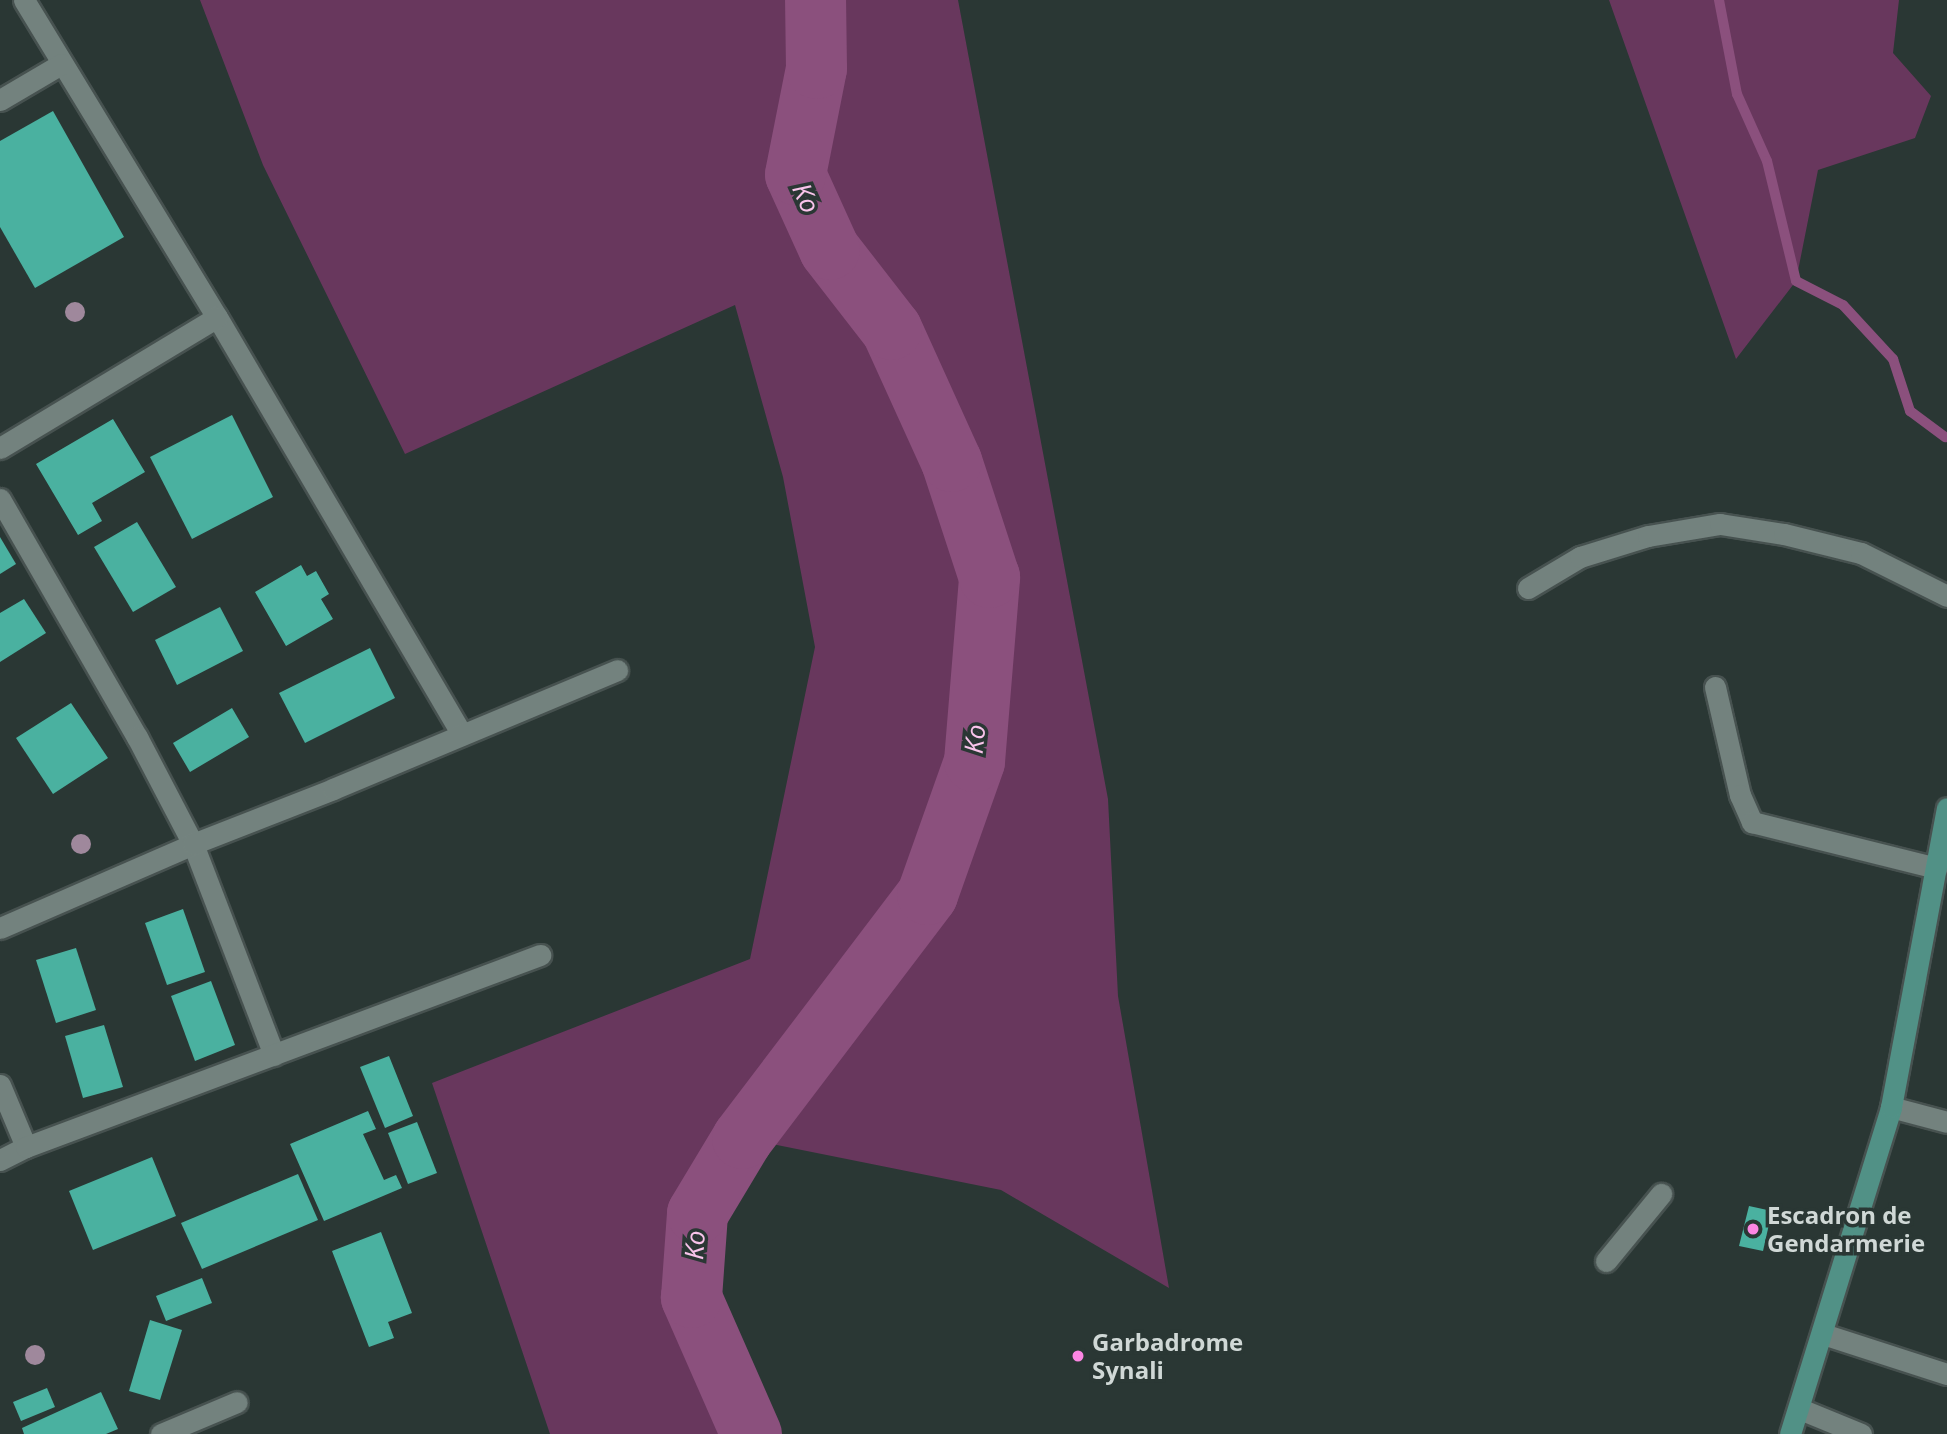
<!DOCTYPE html>
<html>
<head>
<meta charset="utf-8">
<style>
  body { margin:0 }
  #map { position:relative; width:1947px; height:1434px; overflow:hidden; background:#2a3734; font-family:"Open Sans",sans-serif }
  div>[style] { position:absolute }
  .green>* { inset:0; background:#68375d }
  .stream>* { height:10px; margin:-5px; padding:0 5px; transform-origin:5px; border-radius:5px; background:#8b507d }
  .river>* { height:61px; margin:-30.5px; padding:0 30.5px; transform-origin:30.5px; border-radius:30.5px; background:#8b507d }
  .building>* { inset:0; background:#4ab1a0 }
  .roads { filter:drop-shadow(2px 0 #475250) drop-shadow(-2px 0 #475250) drop-shadow(0 2px #475250) drop-shadow(0 -2px #475250) }
  .minor>* { height:21px; margin:-10.5px; padding:0 10.5px; transform-origin:10.5px; border-radius:10.5px; background:#73827e }
  .major>* { height:21px; margin:-10.5px; padding:0 10.5px; transform-origin:10.5px; border-radius:10.5px; background:#519186 }
  .trees>* { width:20px; height:20px; margin:-10px; border-radius:50%; background:#9f889c }
  .dots>* { width:19px; height:19px; translate:-50% -50%; box-sizing:border-box; border:4px solid #2a3734; border-radius:50% }
  span { translate:-50% -50%; white-space:nowrap; text-align:center; line-height:1.15; -webkit-text-stroke:7px #2a3734; paint-order:stroke }
  .poi-label { font-size:24px; color:#d0d8d6; font-weight:700 }
  .left { translate:0 -50%; text-align:left }
  .water-label { font-size:26px; color:#f9c4eb; font-style:italic }
</style>
</head>
<body>
<div id="map">
  <div class="green">
    <i style="clip-path:polygon(200px 0,958px 0,1108px 799px,1118px 996px,1169px 1288px,1001px 1190px,742px 1138px,697px 1213px,691px 1296px,751px 1434px,550px 1434px,432px 1083px,750px 959px,815px 647px,783px 477px,735px 305px,405px 454px,263px 165px)"></i>
    <i style="clip-path:polygon(1609px 0,1899px 0,1893px 53px,1931px 96px,1915px 138px,1818px 170px,1796px 281px,1736px 359px)"></i>
  </div>
  <div class="stream">
    <i style="left:1719px;top:0;width:96px;rotate:79.2deg"></i>
    <i style="left:1737px;top:94px;width:73px;rotate:65.9deg"></i>
    <i style="left:1767px;top:161px;width:123px;rotate:76.4deg"></i>
    <i style="left:1796px;top:281px;width:53px;rotate:27.1deg"></i>
    <i style="left:1843px;top:305px;width:74px;rotate:47.2deg"></i>
    <i style="left:1893px;top:359px;width:55px;rotate:71.9deg"></i>
    <i style="left:1910px;top:411px;width:44px;rotate:36.6deg"></i>
  </div>
  <div class="river">
    <i style="left:751px;top:1434px;width:150px;rotate:-113.7deg"></i>
    <i style="left:691px;top:1297px;width:84px;rotate:-85.9deg"></i>
    <i style="left:697px;top:1213px;width:87px;rotate:-59deg"></i>
    <i style="left:742px;top:1138px;width:306px;rotate:-52.8deg"></i>
    <i style="left:927px;top:894px;width:141px;rotate:-70.5deg"></i>
    <i style="left:974px;top:761px;width:185px;rotate:-85.3deg"></i>
    <i style="left:989px;top:577px;width:122px;rotate:-108.1deg"></i>
    <i style="left:951px;top:461px;width:145px;rotate:-114.4deg"></i>
    <i style="left:891px;top:329px;width:101px;rotate:-127.8deg"></i>
    <i style="left:829px;top:249px;width:82px;rotate:-114.4deg"></i>
    <i style="left:795px;top:174px;width:108px;rotate:-78.8deg"></i>
    <i style="left:816px;top:68px;width:68px;rotate:-90.8deg"></i>
  </div>
  <div class="building">
    <i style="clip-path:polygon(53px 111px,124px 237px,35px 288px,0 227px,0 141px)"></i>
    <i style="clip-path:polygon(232px 415px,273px 497px,192px 539px,150px 457px)"></i>
    <i style="clip-path:polygon(113px 419px,145px 472px,92px 503px,102px 521px,78px 535px,36px 464px)"></i>
    <i style="clip-path:polygon(137px 522px,176px 587px,133px 612px,94px 547px)"></i>
    <i style="clip-path:polygon(0 537px,16px 564px,0 574px)"></i>
    <i style="clip-path:polygon(301px 565px,307px 576px,316px 571px,329px 594px,321px 599px,333px 619px,286px 646px,255px 592px)"></i>
    <i style="clip-path:polygon(24px 599px,46px 633px,0 662px,0 613px)"></i>
    <i style="clip-path:polygon(220px 607px,243px 651px,177px 685px,155px 640px)"></i>
    <i style="clip-path:polygon(370px 648px,395px 698px,305px 743px,279px 693px)"></i>
    <i style="clip-path:polygon(71px 703px,108px 758px,53px 794px,16px 738px)"></i>
    <i style="clip-path:polygon(232px 708px,249px 737px,190px 772px,173px 743px)"></i>
    <i style="clip-path:polygon(183px 909px,205px 972px,167px 985px,145px 923px)"></i>
    <i style="clip-path:polygon(76px 948px,96px 1010px,56px 1023px,36px 960px)"></i>
    <i style="clip-path:polygon(211px 981px,235px 1045px,195px 1061px,171px 996px)"></i>
    <i style="clip-path:polygon(104px 1025px,123px 1087px,83px 1098px,65px 1036px)"></i>
    <i style="clip-path:polygon(389px 1056px,413px 1116px,385px 1128px,360px 1067px)"></i>
    <i style="clip-path:polygon(368px 1111px,376px 1129px,363px 1134px,384px 1180px,396px 1175px,402px 1188px,324px 1221px,290px 1144px)"></i>
    <i style="clip-path:polygon(417px 1122px,437px 1173px,408px 1184px,388px 1133px)"></i>
    <i style="clip-path:polygon(152px 1157px,176px 1216px,93px 1250px,69px 1191px)"></i>
    <i style="clip-path:polygon(298px 1174px,318px 1220px,202px 1269px,181px 1223px)"></i>
    <i style="clip-path:polygon(1749px 1206px,1772px 1211px,1763px 1251px,1739px 1246px)"></i>
    <i style="clip-path:polygon(381px 1232px,412px 1313px,388px 1322px,394px 1338px,369px 1347px,332px 1251px)"></i>
    <i style="clip-path:polygon(202px 1278px,212px 1303px,166px 1321px,156px 1296px)"></i>
    <i style="clip-path:polygon(150px 1320px,182px 1330px,160px 1400px,129px 1391px)"></i>
    <i style="clip-path:polygon(47px 1388px,55px 1407px,21px 1421px,13px 1402px)"></i>
    <i style="clip-path:polygon(101px 1392px,118px 1429px,106px 1434px,24px 1434px,22px 1428px)"></i>
  </div>
  <div class="roads">
    <div class="minor">
      <i style="left:24px;top:0;width:371px;rotate:58.7deg"></i>
      <i style="left:217px;top:317px;width:484px;rotate:59.6deg"></i>
      <i style="left:0;top:100px;width:71px;rotate:-30.5deg"></i>
      <i style="left:0;top:448px;width:253px;rotate:-31.1deg"></i>
      <i style="left:0;top:499px;width:275px;rotate:60.1deg"></i>
      <i style="left:137px;top:737px;width:121px;rotate:62.4deg"></i>
      <i style="left:193px;top:844px;width:226px;rotate:69deg"></i>
      <i style="left:1528px;top:588px;width:61px;rotate:-30.8deg"></i>
      <i style="left:1580px;top:557px;width:71px;rotate:-17.2deg"></i>
      <i style="left:1648px;top:536px;width:73px;rotate:-9.5deg"></i>
      <i style="left:1720px;top:524px;width:65px;rotate:8.9deg"></i>
      <i style="left:1784px;top:534px;width:79px;rotate:13.9deg"></i>
      <i style="left:1861px;top:553px;width:96px;rotate:26.6deg"></i>
      <i style="left:1715px;top:687px;width:111px;rotate:77deg"></i>
      <i style="left:1740px;top:795px;width:30px;rotate:66deg"></i>
      <i style="left:1752px;top:822px;width:190px;rotate:14deg"></i>
      <i style="left:0;top:928px;width:210px;rotate:-23.5deg"></i>
      <i style="left:193px;top:844px;width:150px;rotate:-21.4deg"></i>
      <i style="left:333px;top:789px;width:308px;rotate:-22.7deg"></i>
      <i style="left:0;top:1085px;width:67px;rotate:67.2deg"></i>
      <i style="left:1891px;top:1107px;width:58px;rotate:15deg"></i>
      <i style="left:0;top:1160px;width:29px;rotate:-27deg"></i>
      <i style="left:26px;top:1147px;width:549px;rotate:-20.48deg"></i>
      <i style="left:1606px;top:1261px;width:87px;rotate:-50.6deg"></i>
      <i style="left:1823px;top:1334px;width:130px;rotate:17.9deg"></i>
      <i style="left:1800px;top:1409px;width:66px;rotate:22.3deg"></i>
      <i style="left:161px;top:1434px;width:82px;rotate:-22.8deg"></i>
    </div>
    <div class="major">
      <i style="left:1790px;top:1434px;width:342px;rotate:-72.8deg"></i>
      <i style="left:1891px;top:1107px;width:304px;rotate:-79.4deg"></i>
    </div>
  </div>
  <div class="trees">
    <i style="left:75px;top:312px"></i>
    <i style="left:81px;top:844px"></i>
    <i style="left:35px;top:1355px"></i>
  </div>
  <div class="dots">
    <i style="left:1753px;top:1229px;background:#fc86e3"></i>
    <i style="left:1078px;top:1356px;background:#fc86e3"></i>
  </div>
  <div class="poi-label">
    <span class="left" style="left:1767px;top:1229px">Escadron de<br>Gendarmerie</span>
    <span class="left" style="left:1092px;top:1356px">Garbadrome<br>Synali</span>
  </div>
  <div class="water-label">
    <span style="left:806px;top:198px;rotate:66deg">Ko</span>
    <span style="left:975px;top:739px;rotate:-84deg">Ko</span>
    <span style="left:695px;top:1245px;rotate:-86deg">Ko</span>
  </div>
</div>
</body>
</html>
